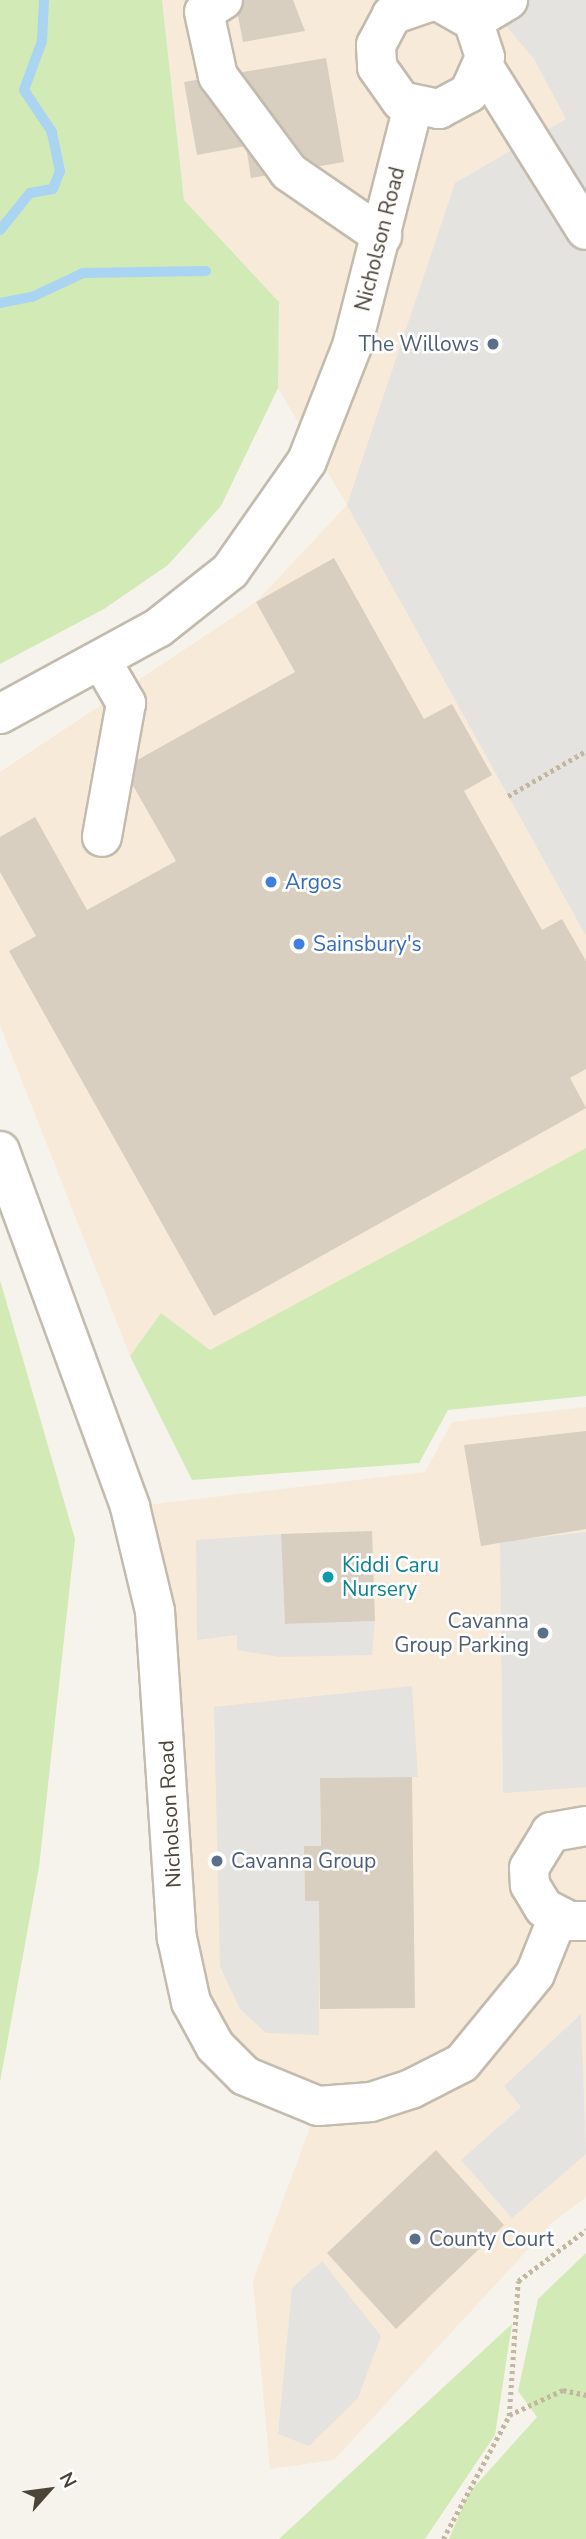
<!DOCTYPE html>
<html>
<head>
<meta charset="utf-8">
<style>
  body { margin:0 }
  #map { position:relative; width:586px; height:2539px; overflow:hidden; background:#f6f3ec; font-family:"Nunito Sans",sans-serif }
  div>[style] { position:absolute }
  .commercial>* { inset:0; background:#f7ead8 }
  .green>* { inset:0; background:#d2eab5 }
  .parking>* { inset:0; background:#e5e3e0 }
  .stream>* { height:10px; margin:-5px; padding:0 5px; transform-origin:5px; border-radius:5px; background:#a9d4f2 }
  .building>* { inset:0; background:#d8cfc1 }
  .path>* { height:4.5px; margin-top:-2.25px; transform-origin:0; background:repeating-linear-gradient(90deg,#c4b79f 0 3.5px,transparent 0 7px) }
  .roads { filter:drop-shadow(2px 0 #c2bbae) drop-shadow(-2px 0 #c2bbae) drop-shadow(0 2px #c2bbae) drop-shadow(0 -2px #c2bbae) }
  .minor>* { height:38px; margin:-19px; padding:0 19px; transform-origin:19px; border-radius:19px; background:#fff }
  .dots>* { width:19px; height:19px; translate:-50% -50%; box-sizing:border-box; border:4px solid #fff; border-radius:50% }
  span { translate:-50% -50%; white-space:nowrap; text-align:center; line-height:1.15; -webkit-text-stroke:5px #fff; paint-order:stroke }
  .street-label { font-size:21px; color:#4b4439 }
  .service-label { font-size:21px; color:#4e5e75 }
  .right { translate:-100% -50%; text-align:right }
  .left { translate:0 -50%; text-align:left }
  .shop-label { font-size:21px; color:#366cbe }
  .culture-label { font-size:21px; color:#0d838f }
  .north { position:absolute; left:14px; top:2455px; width:70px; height:70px; -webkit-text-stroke:5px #fff; paint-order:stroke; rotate:62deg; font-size:19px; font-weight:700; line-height:28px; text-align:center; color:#4b4439 }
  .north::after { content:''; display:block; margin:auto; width:24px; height:32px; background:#4b4439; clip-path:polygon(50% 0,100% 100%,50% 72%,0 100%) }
</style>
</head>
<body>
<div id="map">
  <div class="commercial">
    <i style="clip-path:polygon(162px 0,586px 0,586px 1148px,210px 1350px,161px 1313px,130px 1356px,0 1025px,0 772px,256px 602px,347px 505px,278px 388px,279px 302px,184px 200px)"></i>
    <i style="clip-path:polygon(586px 1407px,586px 2197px,553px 2222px,334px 2460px,270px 2469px,253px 2281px,318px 2106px,245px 2076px,191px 2002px,130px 1507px,425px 1472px,452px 1422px)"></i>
  </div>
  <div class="green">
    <i style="clip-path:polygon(0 0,162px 0,184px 200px,279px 302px,278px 388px,221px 506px,168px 565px,104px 609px,0 664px)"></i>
    <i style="clip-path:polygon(586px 1148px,586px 1396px,448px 1410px,419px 1463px,192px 1480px,130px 1356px,161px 1313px,210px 1350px)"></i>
    <i style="clip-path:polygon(0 1280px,75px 1539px,39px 1867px,0 2082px)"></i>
    <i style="clip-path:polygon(586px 2253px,586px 2539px,449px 2539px,468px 2494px,537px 2417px,518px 2391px,538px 2299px)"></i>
    <i style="clip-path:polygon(512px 2324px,495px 2435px,425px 2539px,279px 2539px)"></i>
  </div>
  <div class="parking">
    <i style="clip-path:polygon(484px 0,586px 0,586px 936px,347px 505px,455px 183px,566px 119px,534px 59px)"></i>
    <i style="clip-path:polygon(586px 1532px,586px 1787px,503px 1793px,500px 1542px)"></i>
    <i style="clip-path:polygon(281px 1534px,285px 1624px,375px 1621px,372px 1655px,279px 1657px,237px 1650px,237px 1635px,197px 1640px,196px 1540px)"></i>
    <i style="clip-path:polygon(412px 1686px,418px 1777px,320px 1778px,321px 1846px,304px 1847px,305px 1901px,319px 1901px,319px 2035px,266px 2033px,240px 2009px,220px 1967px,214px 1707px)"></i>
    <i style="clip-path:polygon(581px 2014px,586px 2154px,512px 2218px,461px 2160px,521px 2107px,504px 2086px)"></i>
    <i style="clip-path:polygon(322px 2261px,381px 2336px,358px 2398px,309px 2446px,278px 2434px,292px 2288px)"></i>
  </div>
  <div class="stream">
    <i style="left:0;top:230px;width:48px;rotate:-51deg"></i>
    <i style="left:30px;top:193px;width:23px;rotate:-10deg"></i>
    <i style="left:53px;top:189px;width:19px;rotate:-69deg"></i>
    <i style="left:60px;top:171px;width:40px;rotate:-102deg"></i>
    <i style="left:52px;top:132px;width:50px;rotate:-123.7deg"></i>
    <i style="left:24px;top:90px;width:52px;rotate:-69.8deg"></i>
    <i style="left:42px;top:41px;width:41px;rotate:-87.2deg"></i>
    <i style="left:0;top:303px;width:33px;rotate:-11deg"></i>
    <i style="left:32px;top:297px;width:56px;rotate:-25.2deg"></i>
    <i style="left:83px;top:273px;width:123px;rotate:-0.9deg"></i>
  </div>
  <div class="building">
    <i style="clip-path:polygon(235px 0,293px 0,305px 31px,243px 42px)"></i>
    <i style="clip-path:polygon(326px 58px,344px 162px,251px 178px,246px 146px,197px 155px,184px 82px)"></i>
    <i style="clip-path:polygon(334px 558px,424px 719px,452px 704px,492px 775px,464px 791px,542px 930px,562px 919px,586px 961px,586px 1069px,570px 1078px,586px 1108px,214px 1316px,9px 951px,36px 936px,0 872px,0 837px,35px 817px,87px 910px,176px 861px,123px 768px,295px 672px,256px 602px)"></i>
    <i style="clip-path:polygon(586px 1431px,586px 1529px,481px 1546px,464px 1445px)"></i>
    <i style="clip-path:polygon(372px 1531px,375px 1621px,285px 1624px,281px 1534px)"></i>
    <i style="clip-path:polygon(412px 1777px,415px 2008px,320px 2009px,319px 1901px,305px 1901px,304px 1846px,321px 1846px,320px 1778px)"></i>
    <i style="clip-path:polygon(436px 2150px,504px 2225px,396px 2329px,327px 2253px)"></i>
  </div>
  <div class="path">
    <i style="left:508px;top:796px;width:90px;rotate:-30deg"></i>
    <i style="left:509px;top:2415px;width:60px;rotate:-24.8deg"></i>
    <i style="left:563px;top:2390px;width:24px;rotate:12deg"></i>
    <i style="left:443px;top:2539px;width:140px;rotate:-61.8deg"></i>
    <i style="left:509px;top:2416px;width:135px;rotate:-86.2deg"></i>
    <i style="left:518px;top:2281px;width:85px;rotate:-36.9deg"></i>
  </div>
  <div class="roads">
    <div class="minor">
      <i style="left:223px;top:0;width:22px;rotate:148deg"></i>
      <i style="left:204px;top:12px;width:66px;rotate:77.7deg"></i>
      <i style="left:218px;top:76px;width:119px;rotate:53.5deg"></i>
      <i style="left:289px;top:172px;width:113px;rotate:34.5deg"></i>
      <i style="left:435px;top:0;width:46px;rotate:160.8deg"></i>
      <i style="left:392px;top:15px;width:34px;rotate:118deg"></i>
      <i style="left:376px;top:45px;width:22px;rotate:87deg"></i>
      <i style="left:377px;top:67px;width:42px;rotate:54.8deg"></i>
      <i style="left:401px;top:101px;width:39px;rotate:12deg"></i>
      <i style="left:439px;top:109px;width:34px;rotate:-28deg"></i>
      <i style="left:469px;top:93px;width:39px;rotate:-66deg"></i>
      <i style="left:485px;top:57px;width:38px;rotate:-108deg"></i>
      <i style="left:473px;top:21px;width:43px;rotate:-150.4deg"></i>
      <i style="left:473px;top:21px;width:41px;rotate:-31deg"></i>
      <i style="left:484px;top:67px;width:192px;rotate:58deg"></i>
      <i style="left:101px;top:660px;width:50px;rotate:59.8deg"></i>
      <i style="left:126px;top:703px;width:136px;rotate:100.2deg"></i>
      <i style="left:0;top:714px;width:180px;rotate:-28.6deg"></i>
      <i style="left:158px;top:628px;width:92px;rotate:-38.4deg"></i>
      <i style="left:230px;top:571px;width:134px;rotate:-55deg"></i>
      <i style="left:307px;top:461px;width:123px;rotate:-68.6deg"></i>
      <i style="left:352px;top:346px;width:247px;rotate:-75.7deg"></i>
      <i style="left:0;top:1151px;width:379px;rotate:69.9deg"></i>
      <i style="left:130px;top:1507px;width:107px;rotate:76.5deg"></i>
      <i style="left:155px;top:1611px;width:328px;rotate:86.2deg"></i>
      <i style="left:177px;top:1938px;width:66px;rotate:77.7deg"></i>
      <i style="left:191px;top:2002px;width:50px;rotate:61.4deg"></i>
      <i style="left:215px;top:2046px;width:42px;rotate:45deg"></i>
      <i style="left:245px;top:2076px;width:79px;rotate:22.3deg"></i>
      <i style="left:318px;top:2106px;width:53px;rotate:-4.3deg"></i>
      <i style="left:371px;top:2102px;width:42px;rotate:-18deg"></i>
      <i style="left:411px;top:2089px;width:57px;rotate:-27deg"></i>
      <i style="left:462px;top:2063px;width:115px;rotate:-50.6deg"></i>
      <i style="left:535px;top:1974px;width:61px;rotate:-68deg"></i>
      <i style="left:586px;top:1826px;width:36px;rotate:170deg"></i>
      <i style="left:551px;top:1832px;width:42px;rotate:121.4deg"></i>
      <i style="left:529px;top:1868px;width:17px;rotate:87deg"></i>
      <i style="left:530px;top:1885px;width:27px;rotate:59deg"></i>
      <i style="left:544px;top:1908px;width:28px;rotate:27deg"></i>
      <i style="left:569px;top:1921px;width:17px"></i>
    </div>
  </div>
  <div class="dots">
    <i style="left:493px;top:344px;background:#5c6f8a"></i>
    <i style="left:271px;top:882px;background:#3f7fe0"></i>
    <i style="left:299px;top:944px;background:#3f7fe0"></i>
    <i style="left:328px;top:1577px;background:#0f9aa8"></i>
    <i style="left:543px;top:1633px;background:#5c6f8a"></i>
    <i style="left:217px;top:1861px;background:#5c6f8a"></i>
    <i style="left:415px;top:2239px;background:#5c6f8a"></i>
  </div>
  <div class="street-label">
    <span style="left:380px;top:239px;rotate:-76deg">Nicholson Road</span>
    <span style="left:170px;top:1814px;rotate:-93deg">Nicholson Road</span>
  </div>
  <div class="service-label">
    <span class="right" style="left:479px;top:344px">The Willows</span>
    <span class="right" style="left:529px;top:1633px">Cavanna<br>Group Parking</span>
    <span class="left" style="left:231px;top:1861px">Cavanna Group</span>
    <span class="left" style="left:429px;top:2239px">County Court</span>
  </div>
  <div class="shop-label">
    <span class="left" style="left:285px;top:882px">Argos</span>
    <span class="left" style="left:313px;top:944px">Sainsbury's</span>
  </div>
  <div class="culture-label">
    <span class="left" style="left:342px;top:1577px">Kiddi Caru<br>Nursery</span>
  </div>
  <div class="north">N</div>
</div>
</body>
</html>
